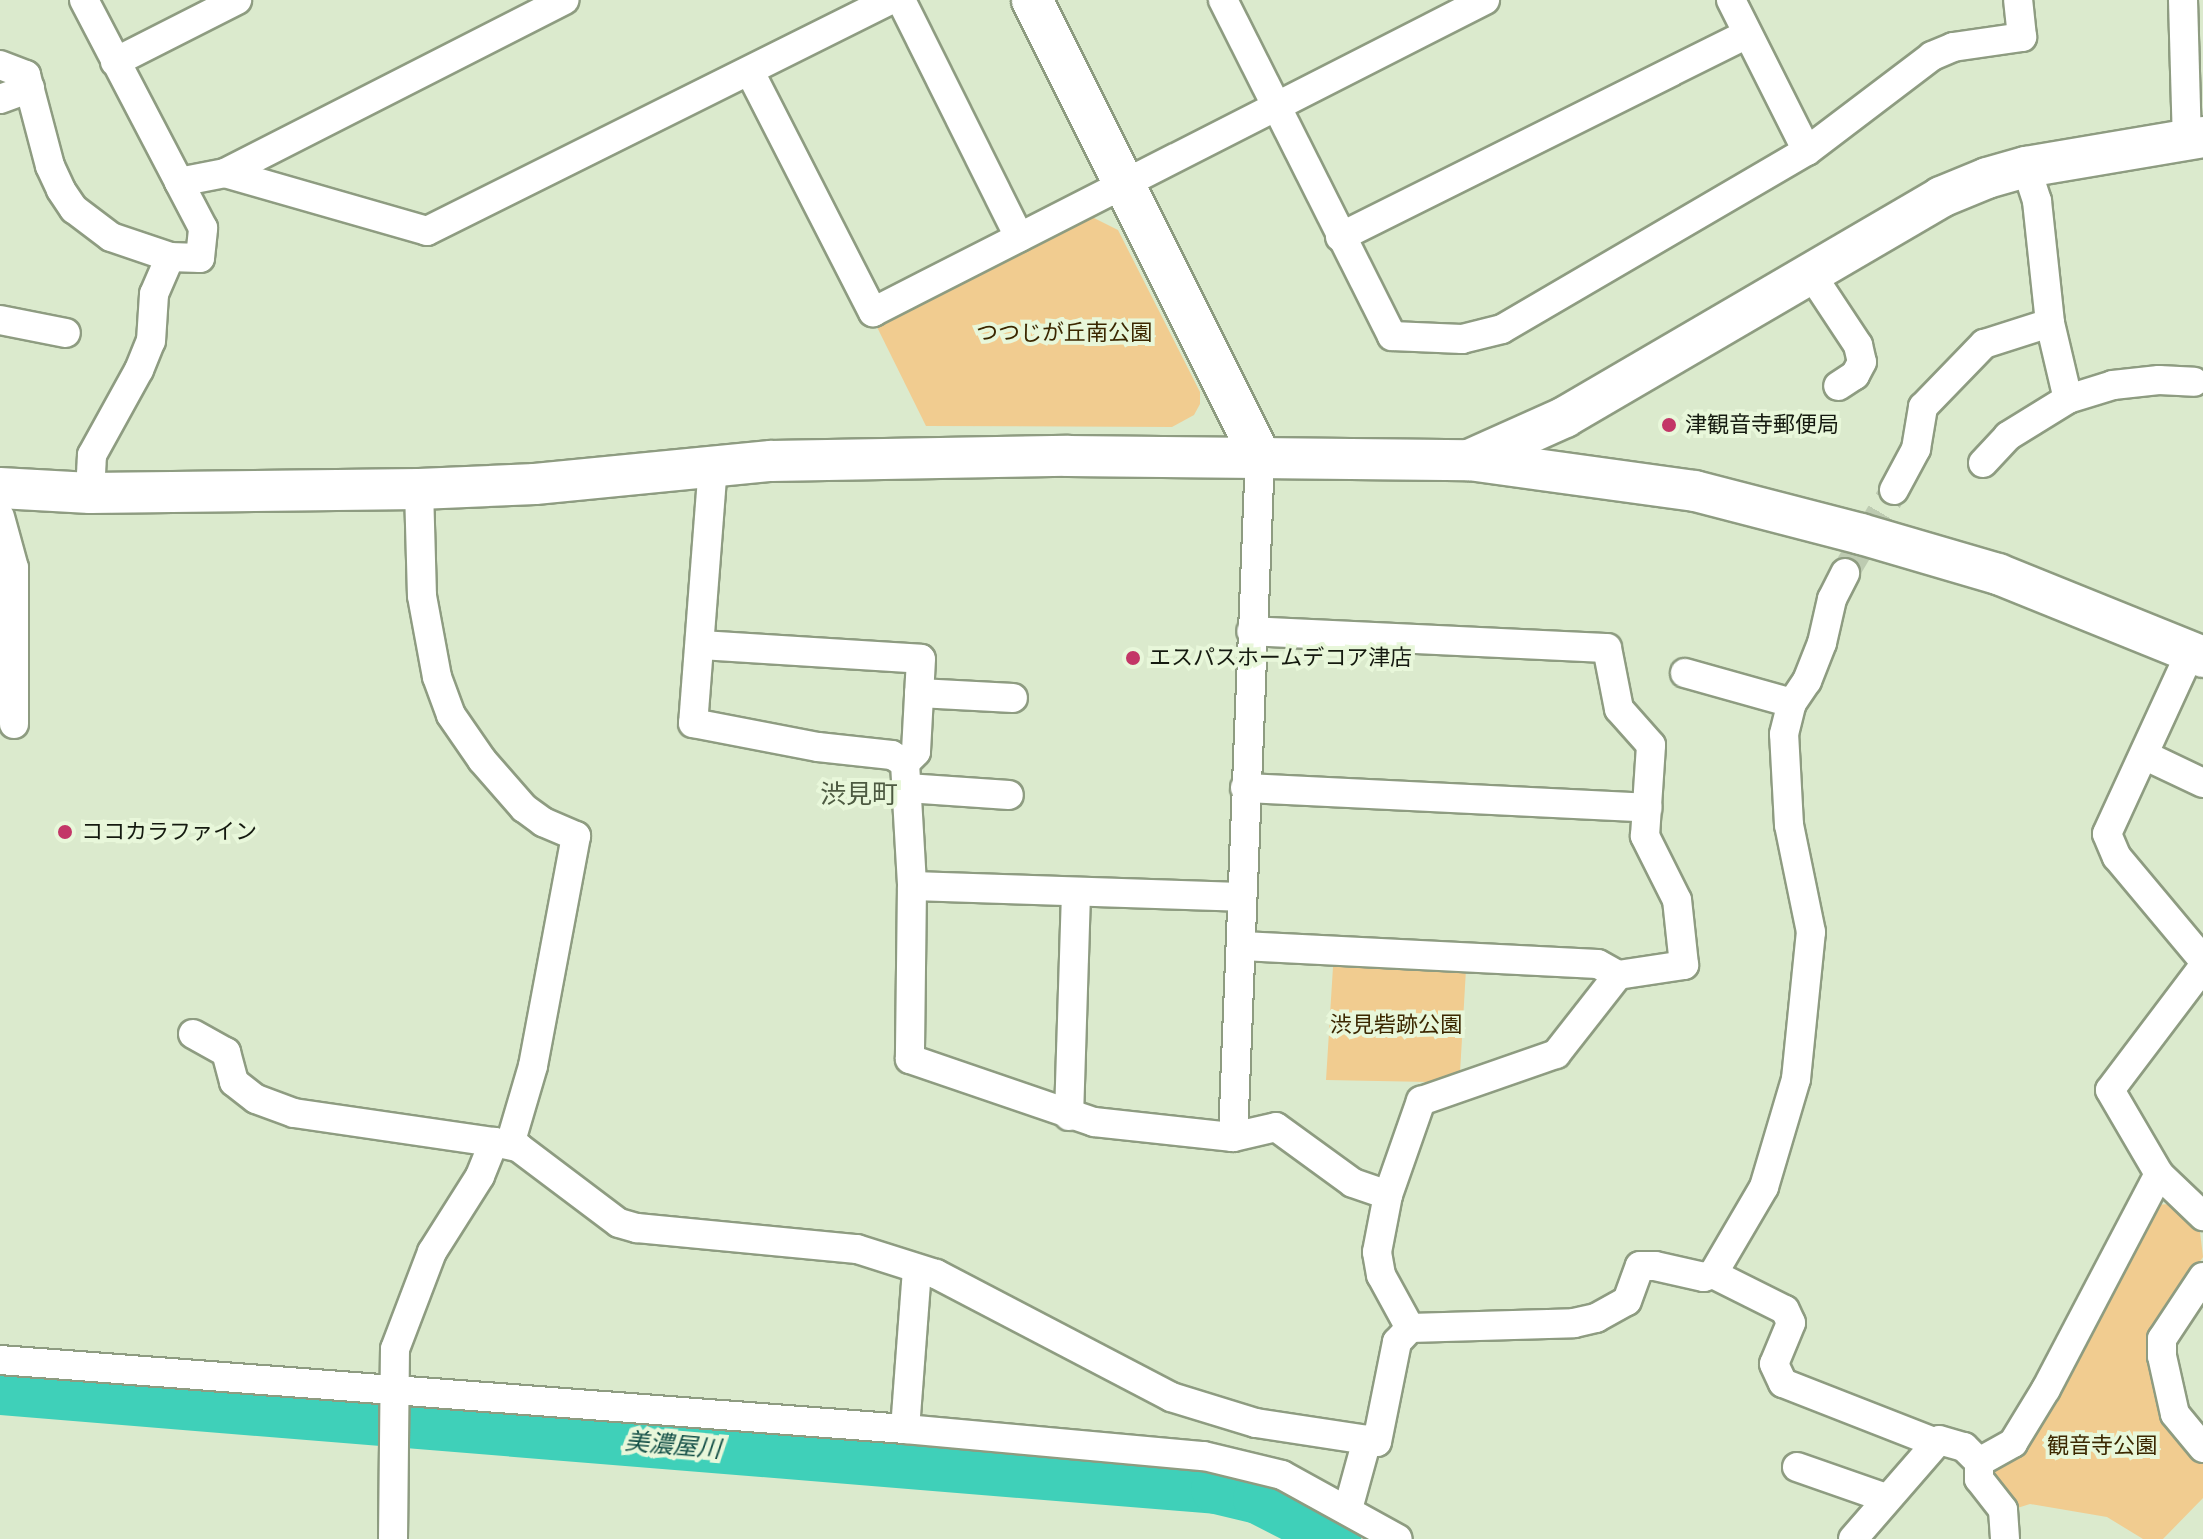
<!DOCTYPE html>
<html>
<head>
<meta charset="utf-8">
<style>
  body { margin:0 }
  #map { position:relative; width:2203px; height:1539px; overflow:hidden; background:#dbeacd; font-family:Mulish,"Noto Sans JP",sans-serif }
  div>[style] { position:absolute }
  .green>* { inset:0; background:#f1cc90 }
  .river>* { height:50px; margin:-25px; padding:0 25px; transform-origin:25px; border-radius:25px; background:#3fd0b9 }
  .street-tunnel>* { height:28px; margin-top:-14px; transform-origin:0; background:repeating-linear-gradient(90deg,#bdcbb1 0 28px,transparent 0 42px) }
  .roads { filter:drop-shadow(2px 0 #8e9c81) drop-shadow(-2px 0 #8e9c81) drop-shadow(0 2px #8e9c81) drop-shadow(0 -2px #8e9c81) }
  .street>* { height:28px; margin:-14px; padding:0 14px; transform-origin:14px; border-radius:14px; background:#fff }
  .secondary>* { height:40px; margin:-20px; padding:0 20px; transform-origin:20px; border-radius:20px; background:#fff }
  .dots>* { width:22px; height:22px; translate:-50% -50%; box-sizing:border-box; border:4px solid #e8f7da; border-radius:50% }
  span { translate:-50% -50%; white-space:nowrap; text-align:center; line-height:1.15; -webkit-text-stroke:8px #e8f7da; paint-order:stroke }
  .park-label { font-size:22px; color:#3b2700 }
  .poi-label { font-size:22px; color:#151a10 }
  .left { translate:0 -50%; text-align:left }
  .water-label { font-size:24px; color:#114e45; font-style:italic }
  .quarter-label { font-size:26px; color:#4d5a41 }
</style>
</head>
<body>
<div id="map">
  <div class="green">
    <i style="clip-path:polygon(1090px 216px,1118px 230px,1200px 392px,1200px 404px,1194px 415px,1172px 427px,926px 426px,876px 325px)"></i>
    <i style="clip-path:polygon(1333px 967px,1466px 969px,1460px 1073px,1430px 1082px,1326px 1080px)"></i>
    <i style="clip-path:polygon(2172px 1204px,2200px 1232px,2203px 1257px,2152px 1333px,2185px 1447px,2203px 1464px,2203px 1498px,2163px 1539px,2143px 1539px,2107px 1517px,2030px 1504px,2011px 1510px,1988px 1478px,2022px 1442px,2152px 1205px)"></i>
  </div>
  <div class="river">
    <i style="left:0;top:1390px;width:1220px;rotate:4.65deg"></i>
    <i style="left:1216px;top:1489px;width:43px;rotate:13.4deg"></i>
    <i style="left:1258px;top:1499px;width:88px;rotate:27.1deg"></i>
  </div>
  <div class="street-tunnel">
    <i style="left:1845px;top:573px;width:96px;rotate:-59.4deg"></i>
  </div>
  <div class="roads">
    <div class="street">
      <i style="left:84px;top:0;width:205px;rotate:62.4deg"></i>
      <i style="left:179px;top:182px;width:47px;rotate:-11.1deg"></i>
      <i style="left:225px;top:173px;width:381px;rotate:-27deg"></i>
      <i style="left:901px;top:0;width:265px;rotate:63.5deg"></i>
      <i style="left:1223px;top:0;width:376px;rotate:63.3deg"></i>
      <i style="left:1392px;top:336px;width:70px;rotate:2.5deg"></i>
      <i style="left:1462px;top:339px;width:41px;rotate:-14deg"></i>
      <i style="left:1502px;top:329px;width:353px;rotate:-30.3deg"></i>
      <i style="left:1807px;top:151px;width:157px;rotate:-37.2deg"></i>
      <i style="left:1932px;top:56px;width:23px;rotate:-23deg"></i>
      <i style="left:1953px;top:47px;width:70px;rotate:-8.2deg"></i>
      <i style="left:2022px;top:37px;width:37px;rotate:-96deg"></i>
      <i style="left:1731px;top:0;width:169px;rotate:63.3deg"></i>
      <i style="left:2183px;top:0;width:139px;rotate:88.4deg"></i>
      <i style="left:115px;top:62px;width:137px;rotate:-26.9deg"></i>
      <i style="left:0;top:65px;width:28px;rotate:21deg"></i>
      <i style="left:26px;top:75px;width:94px;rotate:75.2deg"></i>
      <i style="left:50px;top:166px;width:26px;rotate:65deg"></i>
      <i style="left:61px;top:190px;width:23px;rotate:56deg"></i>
      <i style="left:74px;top:209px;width:46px;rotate:37.1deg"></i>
      <i style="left:111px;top:237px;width:62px;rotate:18.7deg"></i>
      <i style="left:170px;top:257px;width:30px;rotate:2deg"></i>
      <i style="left:200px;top:258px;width:30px;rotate:-84deg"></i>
      <i style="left:203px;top:228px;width:52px;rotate:-117.6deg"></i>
      <i style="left:750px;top:72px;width:270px;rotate:62.9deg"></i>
      <i style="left:873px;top:312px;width:687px;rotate:-27.01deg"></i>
      <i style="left:0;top:99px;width:32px;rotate:-20deg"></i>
      <i style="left:2026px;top:167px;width:36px;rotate:72deg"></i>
      <i style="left:2037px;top:201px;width:123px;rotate:83.9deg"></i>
      <i style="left:2050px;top:323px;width:78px;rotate:76.7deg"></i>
      <i style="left:225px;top:173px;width:210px;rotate:16deg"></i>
      <i style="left:427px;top:231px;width:517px;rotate:-26.52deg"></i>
      <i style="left:1340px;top:237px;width:455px;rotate:-26.5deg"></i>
      <i style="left:1809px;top:271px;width:89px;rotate:56.5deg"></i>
      <i style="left:1858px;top:345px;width:17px;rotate:77deg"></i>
      <i style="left:1862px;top:362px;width:15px;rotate:118deg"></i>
      <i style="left:1855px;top:375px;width:20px;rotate:147deg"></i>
      <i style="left:0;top:320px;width:67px;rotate:11.1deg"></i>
      <i style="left:1983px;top:463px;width:37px;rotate:-47deg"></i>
      <i style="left:2008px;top:436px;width:70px;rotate:-31.7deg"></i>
      <i style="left:2068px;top:399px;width:47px;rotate:-17.3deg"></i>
      <i style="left:2113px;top:385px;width:46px;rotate:-6.2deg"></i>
      <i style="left:2159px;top:380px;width:35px;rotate:3deg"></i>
      <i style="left:713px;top:465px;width:259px;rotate:94.4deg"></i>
      <i style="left:693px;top:723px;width:127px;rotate:10.9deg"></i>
      <i style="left:818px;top:747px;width:74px;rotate:6.2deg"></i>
      <i style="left:892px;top:755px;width:15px;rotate:32deg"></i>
      <i style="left:905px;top:763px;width:123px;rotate:86.7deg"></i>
      <i style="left:912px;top:886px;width:173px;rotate:90.7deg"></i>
      <i style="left:910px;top:1059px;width:194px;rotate:18.9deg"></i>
      <i style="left:1094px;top:1122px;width:140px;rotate:6.2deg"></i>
      <i style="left:1233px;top:1137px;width:44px;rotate:-13.1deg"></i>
      <i style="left:1276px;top:1127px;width:95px;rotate:36deg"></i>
      <i style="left:1353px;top:1183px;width:37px;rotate:19deg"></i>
      <i style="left:1388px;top:1195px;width:100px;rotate:-70.7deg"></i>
      <i style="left:1421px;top:1101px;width:143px;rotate:-19.2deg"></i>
      <i style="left:1556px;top:1054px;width:100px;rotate:-51.9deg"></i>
      <i style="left:419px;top:489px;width:107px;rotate:88.4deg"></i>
      <i style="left:422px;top:596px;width:82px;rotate:79.5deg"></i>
      <i style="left:437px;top:677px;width:40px;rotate:69.8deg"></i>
      <i style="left:451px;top:715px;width:55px;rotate:55.4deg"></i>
      <i style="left:482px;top:760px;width:64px;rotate:48.8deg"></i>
      <i style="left:524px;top:808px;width:24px;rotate:36deg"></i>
      <i style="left:543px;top:822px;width:36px;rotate:23deg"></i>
      <i style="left:576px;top:836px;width:234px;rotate:100.6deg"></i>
      <i style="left:533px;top:1066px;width:81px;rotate:106.4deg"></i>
      <i style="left:1894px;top:490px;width:47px;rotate:-61.8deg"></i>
      <i style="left:1916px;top:449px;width:43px;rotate:-80.5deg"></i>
      <i style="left:1923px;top:407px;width:88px;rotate:-45.9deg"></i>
      <i style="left:1984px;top:344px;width:69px;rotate:-17.7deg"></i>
      <i style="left:90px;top:493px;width:38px;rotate:-87deg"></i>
      <i style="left:92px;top:455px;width:97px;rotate:-61.1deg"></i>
      <i style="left:139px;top:370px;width:31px;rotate:-68deg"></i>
      <i style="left:151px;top:341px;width:47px;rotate:-86.3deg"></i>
      <i style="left:154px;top:294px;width:40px;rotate:-66.6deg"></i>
      <i style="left:0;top:517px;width:53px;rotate:74.6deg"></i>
      <i style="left:14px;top:568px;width:156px;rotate:90deg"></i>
      <i style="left:701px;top:645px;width:220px;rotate:3.6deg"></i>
      <i style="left:921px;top:659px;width:93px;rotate:93.1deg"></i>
      <i style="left:916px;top:752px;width:16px;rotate:135deg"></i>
      <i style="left:2191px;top:651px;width:201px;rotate:114.7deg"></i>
      <i style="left:2107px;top:834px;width:25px;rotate:67deg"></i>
      <i style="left:2117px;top:857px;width:134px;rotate:50.1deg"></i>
      <i style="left:1685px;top:673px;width:111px;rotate:15.7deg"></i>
      <i style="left:919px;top:693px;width:94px;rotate:3deg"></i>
      <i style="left:2144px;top:755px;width:65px;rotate:25.4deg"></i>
      <i style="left:907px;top:788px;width:102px;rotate:3.9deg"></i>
      <i style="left:1245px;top:788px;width:403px;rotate:2.8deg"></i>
      <i style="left:912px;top:886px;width:329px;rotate:1.9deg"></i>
      <i style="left:1242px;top:946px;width:356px;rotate:2.9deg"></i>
      <i style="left:1598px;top:964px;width:23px;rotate:29deg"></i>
      <i style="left:1618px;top:975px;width:67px;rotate:-8.6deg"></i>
      <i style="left:1684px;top:965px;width:65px;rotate:-96.1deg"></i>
      <i style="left:1677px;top:900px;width:72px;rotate:-116.6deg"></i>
      <i style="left:1645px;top:836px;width:91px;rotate:-86.2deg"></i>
      <i style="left:1651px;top:745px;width:48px;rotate:-131.6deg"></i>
      <i style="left:1619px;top:709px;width:62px;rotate:-101.1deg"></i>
      <i style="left:1607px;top:648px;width:356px;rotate:-177.3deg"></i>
      <i style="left:2203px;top:967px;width:154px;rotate:127.1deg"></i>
      <i style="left:2110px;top:1090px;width:97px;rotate:59.7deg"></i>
      <i style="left:2159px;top:1174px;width:61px;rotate:43.7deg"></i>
      <i style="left:193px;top:1034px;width:38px;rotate:29deg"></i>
      <i style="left:226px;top:1052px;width:31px;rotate:75deg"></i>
      <i style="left:234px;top:1082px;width:28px;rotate:38deg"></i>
      <i style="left:256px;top:1099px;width:40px;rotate:20.2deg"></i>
      <i style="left:294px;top:1113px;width:202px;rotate:8.3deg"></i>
      <i style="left:1069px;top:1116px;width:224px;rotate:-88.2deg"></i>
      <i style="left:1233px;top:1137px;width:682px;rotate:-87.73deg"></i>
      <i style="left:1713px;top:1274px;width:80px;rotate:26.6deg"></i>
      <i style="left:1785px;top:1310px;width:14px;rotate:65deg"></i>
      <i style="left:1791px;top:1323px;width:44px;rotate:112.5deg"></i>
      <i style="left:1774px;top:1364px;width:21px;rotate:65deg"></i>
      <i style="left:1783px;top:1383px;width:164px;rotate:21.4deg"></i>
      <i style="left:2203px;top:1277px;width:74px;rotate:123.5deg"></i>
      <i style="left:2162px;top:1339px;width:17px;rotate:90deg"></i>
      <i style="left:2162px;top:1356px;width:59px;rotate:77.4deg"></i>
      <i style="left:2175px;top:1414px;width:44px;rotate:50.5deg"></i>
      <i style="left:1410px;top:1328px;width:164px;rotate:-1.7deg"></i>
      <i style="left:1574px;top:1323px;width:23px;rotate:-13deg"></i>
      <i style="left:1596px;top:1318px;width:35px;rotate:-29deg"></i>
      <i style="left:1627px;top:1301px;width:37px;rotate:-70deg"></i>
      <i style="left:1640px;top:1266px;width:15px"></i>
      <i style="left:1655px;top:1266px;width:50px;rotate:12.7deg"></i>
      <i style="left:1704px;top:1277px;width:9px;rotate:-18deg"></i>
      <i style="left:1713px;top:1274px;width:101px;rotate:-59.6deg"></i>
      <i style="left:1764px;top:1187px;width:113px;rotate:-73.5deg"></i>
      <i style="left:1796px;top:1079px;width:148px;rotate:-84.2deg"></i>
      <i style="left:1811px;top:932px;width:109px;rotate:-101.6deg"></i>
      <i style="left:1789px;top:825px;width:91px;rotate:-93.1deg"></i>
      <i style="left:1784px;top:734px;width:32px;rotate:-76deg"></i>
      <i style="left:1792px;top:703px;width:27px;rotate:-56deg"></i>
      <i style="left:1807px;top:681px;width:41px;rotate:-68.5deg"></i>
      <i style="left:1822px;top:643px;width:45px;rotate:-77.2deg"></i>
      <i style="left:1832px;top:599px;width:29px;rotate:-63deg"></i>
      <i style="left:0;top:1360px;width:908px;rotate:4.36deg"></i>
      <i style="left:905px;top:1429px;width:300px;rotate:5.2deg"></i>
      <i style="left:1204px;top:1456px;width:80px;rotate:13.7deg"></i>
      <i style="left:1282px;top:1475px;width:132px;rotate:28.9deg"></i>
      <i style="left:905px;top:1429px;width:160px;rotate:-85.7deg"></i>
      <i style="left:1979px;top:1462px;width:17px;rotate:90deg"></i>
      <i style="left:1979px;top:1479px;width:39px;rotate:52deg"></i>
      <i style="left:2003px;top:1510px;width:29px;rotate:86deg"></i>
      <i style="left:1797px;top:1467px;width:94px;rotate:19.2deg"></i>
      <i style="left:1348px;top:1509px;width:72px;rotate:-74.6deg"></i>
      <i style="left:1367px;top:1440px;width:10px;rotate:11deg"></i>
      <i style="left:1377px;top:1442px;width:102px;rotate:-78.7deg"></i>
      <i style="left:1397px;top:1342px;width:19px;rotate:-47deg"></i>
      <i style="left:1410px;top:1328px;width:60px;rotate:-118.7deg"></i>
      <i style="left:1381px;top:1275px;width:23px;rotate:-100deg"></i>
      <i style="left:1377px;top:1252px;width:58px;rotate:-79.1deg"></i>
      <i style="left:393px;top:1539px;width:190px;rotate:-89.4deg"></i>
      <i style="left:395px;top:1349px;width:104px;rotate:-69.1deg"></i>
      <i style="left:432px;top:1252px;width:90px;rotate:-57.7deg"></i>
      <i style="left:480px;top:1176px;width:37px;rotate:-68deg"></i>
      <i style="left:494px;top:1142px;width:25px;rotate:12deg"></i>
      <i style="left:518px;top:1147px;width:126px;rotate:37deg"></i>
      <i style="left:619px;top:1223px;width:19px;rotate:16deg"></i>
      <i style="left:637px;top:1228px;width:221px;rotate:5.5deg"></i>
      <i style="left:857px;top:1249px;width:83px;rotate:17.6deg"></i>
      <i style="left:936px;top:1274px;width:265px;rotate:27.6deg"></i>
      <i style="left:1171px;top:1397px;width:89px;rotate:17deg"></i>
      <i style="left:1256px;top:1423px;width:112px;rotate:8.7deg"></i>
      <i style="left:1853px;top:1539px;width:131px;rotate:-49deg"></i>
      <i style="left:1939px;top:1440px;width:26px;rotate:16deg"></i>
      <i style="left:1964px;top:1447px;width:21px;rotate:45deg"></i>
      <i style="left:1979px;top:1462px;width:39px;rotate:-29deg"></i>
      <i style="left:2013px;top:1443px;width:63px;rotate:-58.6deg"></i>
      <i style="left:2046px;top:1389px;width:243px;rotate:-62.3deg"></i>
    </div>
    <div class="secondary">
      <i style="left:1032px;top:0;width:510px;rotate:63.43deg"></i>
      <i style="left:1469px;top:460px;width:105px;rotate:-24.1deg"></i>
      <i style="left:1565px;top:417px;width:436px;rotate:-30.3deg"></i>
      <i style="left:1941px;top:197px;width:50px;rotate:-22.4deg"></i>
      <i style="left:1987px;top:178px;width:41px;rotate:-15.8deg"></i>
      <i style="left:2026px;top:167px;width:180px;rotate:-9.6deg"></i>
      <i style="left:0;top:488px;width:90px;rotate:3.2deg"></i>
      <i style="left:90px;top:493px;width:329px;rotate:-0.7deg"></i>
      <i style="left:419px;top:489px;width:116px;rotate:-2.5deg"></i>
      <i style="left:535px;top:484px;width:237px;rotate:-5.6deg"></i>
      <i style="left:771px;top:461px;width:297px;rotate:-1deg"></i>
      <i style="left:1068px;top:456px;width:401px;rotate:0.6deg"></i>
      <i style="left:1469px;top:460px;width:228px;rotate:7.8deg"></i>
      <i style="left:1695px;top:491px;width:171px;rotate:14.5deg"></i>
      <i style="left:1861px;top:534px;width:143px;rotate:16.3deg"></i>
      <i style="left:1998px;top:574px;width:221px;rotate:22deg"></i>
    </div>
  </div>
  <div class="dots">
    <i style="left:1669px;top:425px;background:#c33667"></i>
    <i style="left:1133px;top:658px;background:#c33667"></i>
    <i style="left:65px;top:832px;background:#c33667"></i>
  </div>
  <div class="park-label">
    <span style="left:1064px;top:333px">つつじが丘南公園</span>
    <span style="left:1396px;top:1025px">渋見砦跡公園</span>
    <span style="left:2102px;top:1446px">観音寺公園</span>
  </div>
  <div class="poi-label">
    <span class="left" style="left:1685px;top:425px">津観音寺郵便局</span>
    <span class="left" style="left:1149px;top:658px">エスパスホームデコア津店</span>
    <span class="left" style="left:81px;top:832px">ココカラファイン</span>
  </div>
  <div class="water-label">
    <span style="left:673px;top:1445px;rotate:5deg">美濃屋川</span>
  </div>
  <div class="quarter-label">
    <span style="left:859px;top:794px">渋見町</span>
  </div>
</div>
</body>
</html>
